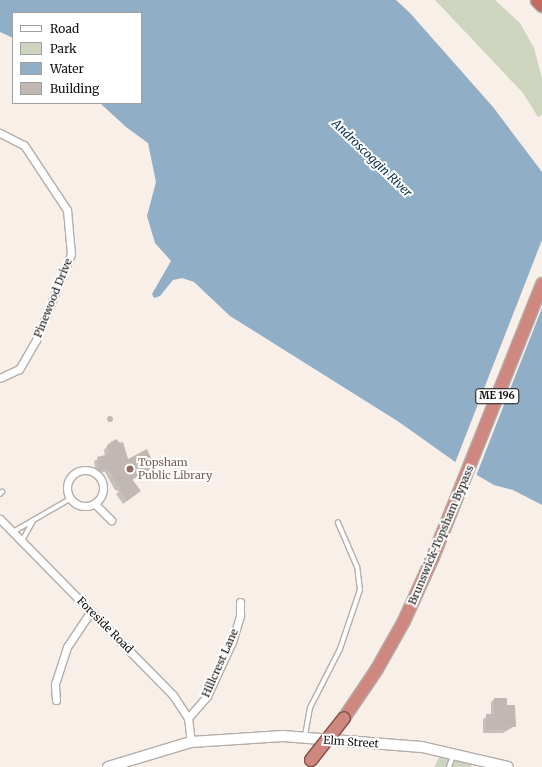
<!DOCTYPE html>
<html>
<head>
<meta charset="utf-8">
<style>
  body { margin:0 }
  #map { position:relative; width:542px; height:767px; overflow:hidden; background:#f8efe9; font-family:Merriweather,serif }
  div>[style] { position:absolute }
  .green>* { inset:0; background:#ced5bf }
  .water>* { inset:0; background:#90aec6 }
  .pier>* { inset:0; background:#f8efe9 }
  .shadow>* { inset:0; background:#0003 }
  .building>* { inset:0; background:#c1b7b3 }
  .round { border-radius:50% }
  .roads { filter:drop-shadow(1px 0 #b5ada8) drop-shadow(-1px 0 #b5ada8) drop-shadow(0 1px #b5ada8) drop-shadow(0 -1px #b5ada8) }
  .service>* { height:3.5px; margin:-1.75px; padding:0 1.75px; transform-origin:1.75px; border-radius:1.75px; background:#fff }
  .minor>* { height:7px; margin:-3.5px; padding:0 3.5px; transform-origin:3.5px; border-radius:3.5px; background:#fff }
  .minor>.ring { margin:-3.5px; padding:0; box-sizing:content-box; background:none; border:7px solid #fff; border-radius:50% }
  .secondary>* { height:10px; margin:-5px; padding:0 5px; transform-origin:5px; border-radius:5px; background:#fff }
  .trunk>* { height:12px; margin:-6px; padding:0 6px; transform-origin:6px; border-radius:6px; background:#ce8880 }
  .motorway>* { height:13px; margin:-6.5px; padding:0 6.5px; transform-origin:6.5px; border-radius:6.5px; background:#c16b61 }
  .bridges { filter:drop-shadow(1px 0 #844c44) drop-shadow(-1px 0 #844c44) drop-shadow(0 1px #844c44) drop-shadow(0 -1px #844c44) }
  .trunk-bridge>* { height:12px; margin:-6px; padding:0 6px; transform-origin:6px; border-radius:6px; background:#ce8880 }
  .dots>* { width:11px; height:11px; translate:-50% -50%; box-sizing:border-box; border:2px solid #fff; border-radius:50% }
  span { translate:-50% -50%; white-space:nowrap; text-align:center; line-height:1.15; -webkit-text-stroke:4px #fff; paint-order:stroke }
  .shield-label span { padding:1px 3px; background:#fff; border:1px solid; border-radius:3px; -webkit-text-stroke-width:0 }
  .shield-label { font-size:10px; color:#13110f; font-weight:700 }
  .street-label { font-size:11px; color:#13110f }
  .education-label { font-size:11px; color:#785e54 }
  .left { translate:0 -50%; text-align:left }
  .water-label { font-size:12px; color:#062f48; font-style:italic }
  .legend { position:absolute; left:12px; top:12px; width:130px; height:92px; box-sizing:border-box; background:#fff; border:1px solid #a1a09f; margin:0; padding:5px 7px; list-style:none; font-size:12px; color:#13110f }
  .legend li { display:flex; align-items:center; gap:8px; height:20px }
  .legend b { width:20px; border:1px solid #a1a09f }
</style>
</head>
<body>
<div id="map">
  <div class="green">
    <i style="clip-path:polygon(435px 0,495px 0,520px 23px,534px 48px,542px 78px,542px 115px,538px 117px,523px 93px)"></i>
    <i style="clip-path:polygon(440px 756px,473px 763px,471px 767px,434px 767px)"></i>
  </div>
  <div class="water">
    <i style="clip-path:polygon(0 0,396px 0,410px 13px,493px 107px,542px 172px,542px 505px,513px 490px,494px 485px,458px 464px,399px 422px,230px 316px,194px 282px,182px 278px,173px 280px,160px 296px,154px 298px,152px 294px,171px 261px,155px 243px,147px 216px,156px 182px,148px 143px,126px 127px,100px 103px,141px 103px,141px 13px,13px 13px,13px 38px,0 32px)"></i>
  </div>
  <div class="pier">
    <i style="clip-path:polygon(542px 240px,542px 308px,476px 476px,455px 463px)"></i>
  </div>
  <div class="shadow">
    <i style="clip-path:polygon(110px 417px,112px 420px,109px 422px,108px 418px)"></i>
    <i style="clip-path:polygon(112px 441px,123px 443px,127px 460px,154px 467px,132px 480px,136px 494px,123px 504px,116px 494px,119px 491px,115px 490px,105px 472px,96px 473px,94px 461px,105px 456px,104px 450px)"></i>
    <i style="clip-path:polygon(494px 699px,506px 706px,515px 726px,503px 733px,483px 733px,483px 719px,491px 715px,491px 702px)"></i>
  </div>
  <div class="building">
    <i class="round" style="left:107px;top:416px;width:6px;height:6px"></i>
    <i style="clip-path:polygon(116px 439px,120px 443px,123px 442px,128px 459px,147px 449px,155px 467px,132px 479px,141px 491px,127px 501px,119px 490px,122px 488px,118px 486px,108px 469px,99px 470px,97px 457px,109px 454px,107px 445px)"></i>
    <i style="clip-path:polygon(494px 698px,507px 698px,507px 705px,515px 705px,516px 727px,508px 727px,508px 730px,486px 730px,486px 714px,494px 714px)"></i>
  </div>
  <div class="roads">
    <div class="service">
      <i style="left:0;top:494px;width:3px;rotate:-45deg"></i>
      <i style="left:13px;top:532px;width:66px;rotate:-30.1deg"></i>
      <i style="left:22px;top:541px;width:23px;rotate:-61deg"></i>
      <i style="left:305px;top:736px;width:28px;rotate:-80deg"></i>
      <i style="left:310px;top:708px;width:66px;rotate:-63deg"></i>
      <i style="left:340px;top:649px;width:62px;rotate:-71.3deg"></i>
      <i style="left:360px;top:590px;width:23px;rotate:-97deg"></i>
      <i style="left:357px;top:567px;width:48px;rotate:-113.4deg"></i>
      <i style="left:449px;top:767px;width:12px;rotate:-70deg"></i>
    </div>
    <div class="minor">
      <i style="left:0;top:133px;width:27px;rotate:27deg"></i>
      <i style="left:24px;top:145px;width:78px;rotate:56.5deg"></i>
      <i style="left:67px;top:210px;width:44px;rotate:84.8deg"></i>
      <i style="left:71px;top:254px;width:93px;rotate:112.1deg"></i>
      <i style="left:36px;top:340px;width:34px;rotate:120deg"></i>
      <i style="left:19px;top:369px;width:21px;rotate:155deg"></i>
      <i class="ring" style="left:67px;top:470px;width:29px;height:29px"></i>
      <i style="left:95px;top:504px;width:23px;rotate:45deg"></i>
      <i style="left:0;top:519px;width:247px;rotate:45.5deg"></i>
      <i style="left:173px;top:695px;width:27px;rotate:57deg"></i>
      <i style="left:188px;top:718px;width:24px;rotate:83deg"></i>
      <i style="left:56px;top:700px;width:16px;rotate:-94deg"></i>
      <i style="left:55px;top:684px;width:39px;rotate:-72deg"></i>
      <i style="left:67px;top:647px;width:43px;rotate:-56.3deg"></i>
      <i style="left:188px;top:718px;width:29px;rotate:-49deg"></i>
      <i style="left:207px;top:696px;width:60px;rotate:-65.2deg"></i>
      <i style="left:232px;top:642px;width:28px;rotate:-73deg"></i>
      <i style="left:240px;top:615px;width:13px;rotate:-90deg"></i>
    </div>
    <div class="secondary">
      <i style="left:108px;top:767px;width:87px;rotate:-16.8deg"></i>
      <i style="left:191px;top:742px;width:92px;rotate:-3.7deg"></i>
      <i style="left:283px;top:736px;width:139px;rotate:4.5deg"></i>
      <i style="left:422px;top:747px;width:88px;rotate:13.1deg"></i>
    </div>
    <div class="trunk">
      <i style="left:344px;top:718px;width:59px;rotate:-56deg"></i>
      <i style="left:377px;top:669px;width:55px;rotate:-60.6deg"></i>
      <i style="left:404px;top:621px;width:70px;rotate:-65.6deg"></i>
      <i style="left:433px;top:557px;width:294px;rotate:-68.2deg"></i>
    </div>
    <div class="motorway">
      <i style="left:537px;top:0;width:7px;rotate:45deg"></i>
    </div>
  </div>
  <div class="bridges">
    <div class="trunk-bridge">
      <i style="left:311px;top:760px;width:53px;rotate:-51.8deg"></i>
    </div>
  </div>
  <div class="dots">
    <i style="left:130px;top:469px;background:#8d6e63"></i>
  </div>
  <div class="shield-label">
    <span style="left:497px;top:396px">ME 196</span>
  </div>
  <div class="street-label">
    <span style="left:53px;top:298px;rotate:-68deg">Pinewood Drive</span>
    <span style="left:441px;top:535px;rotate:-67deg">Brunswick-Topsham Bypass</span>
    <span style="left:105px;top:625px;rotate:45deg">Foreside Road</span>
    <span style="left:220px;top:663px;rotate:-66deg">Hillcrest Lane</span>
    <span style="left:351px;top:742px;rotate:4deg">Elm Street</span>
  </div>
  <div class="education-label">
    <span class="left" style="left:138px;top:469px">Topsham<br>Public Library</span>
  </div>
  <div class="water-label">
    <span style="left:372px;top:158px;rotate:44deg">Androscoggin River</span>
  </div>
  <ul class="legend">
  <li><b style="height:5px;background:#fff"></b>Road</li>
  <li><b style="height:11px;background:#ced5bf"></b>Park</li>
  <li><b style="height:11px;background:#90aec6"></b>Water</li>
  <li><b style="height:11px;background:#c1b7b3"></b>Building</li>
  </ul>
</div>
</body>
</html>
